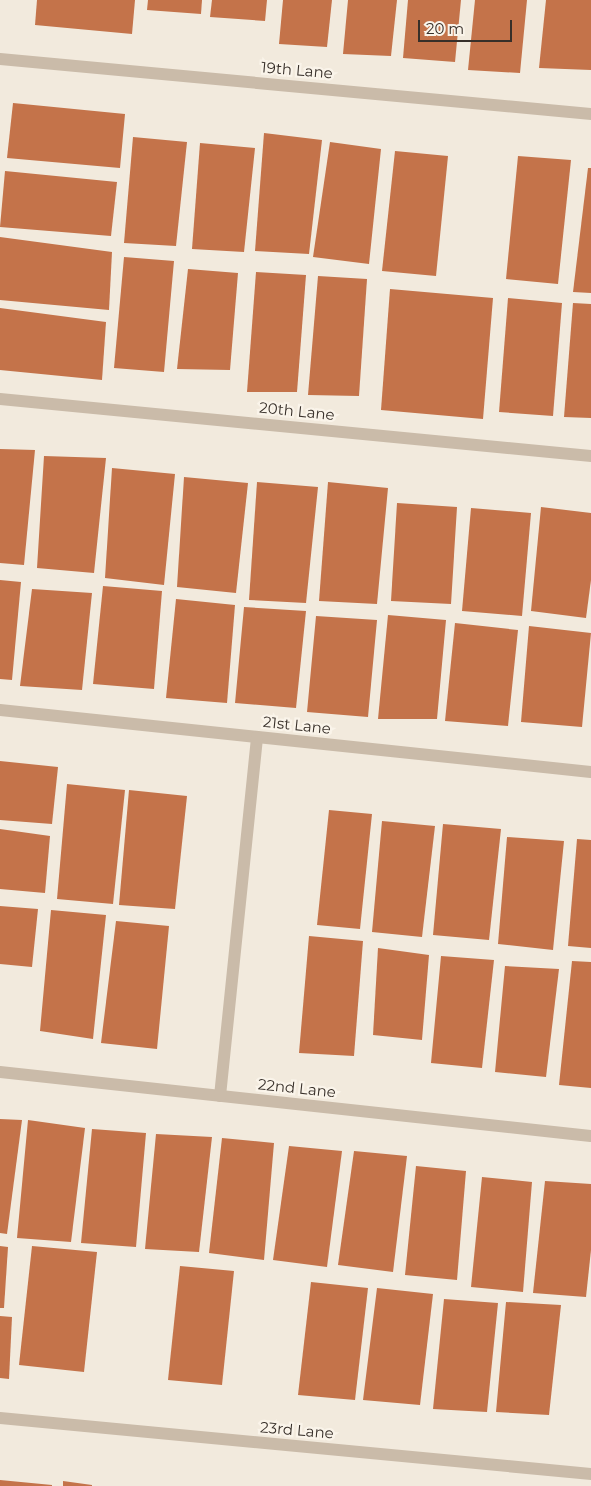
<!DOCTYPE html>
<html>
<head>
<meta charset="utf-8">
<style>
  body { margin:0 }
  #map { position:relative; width:591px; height:1486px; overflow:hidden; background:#f2eadd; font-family:Montserrat,sans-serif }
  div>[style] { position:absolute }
  .building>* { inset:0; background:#c4734a }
  .minor>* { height:12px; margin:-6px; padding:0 6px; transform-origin:6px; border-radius:6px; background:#cabba9 }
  span { translate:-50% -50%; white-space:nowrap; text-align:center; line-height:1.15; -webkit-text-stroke:4.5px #faf4ea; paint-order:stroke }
  .street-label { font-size:15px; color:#372f29 }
  .scale { position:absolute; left:418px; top:20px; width:94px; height:22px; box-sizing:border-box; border:2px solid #372f29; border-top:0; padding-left:6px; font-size:15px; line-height:18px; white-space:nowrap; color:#372f29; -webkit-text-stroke:4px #faf4ea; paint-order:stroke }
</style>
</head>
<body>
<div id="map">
  <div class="building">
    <i style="clip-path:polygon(37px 0,135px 0,132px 34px,35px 25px)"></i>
    <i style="clip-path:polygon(148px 0,202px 0,201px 14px,147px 10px)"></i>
    <i style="clip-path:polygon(212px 0,267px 0,265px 21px,210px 17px)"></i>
    <i style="clip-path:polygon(283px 0,332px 0,327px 47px,279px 44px)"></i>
    <i style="clip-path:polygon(348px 0,397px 0,391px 56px,343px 54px)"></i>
    <i style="clip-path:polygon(408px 0,461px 0,455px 62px,403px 58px)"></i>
    <i style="clip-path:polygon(475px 0,527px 0,520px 73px,468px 70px)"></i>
    <i style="clip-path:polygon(546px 0,591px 0,591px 70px,539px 68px)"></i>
    <i style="clip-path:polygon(13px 103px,125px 114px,120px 168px,7px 158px)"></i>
    <i style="clip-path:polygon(264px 133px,322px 140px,309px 254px,255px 251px)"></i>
    <i style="clip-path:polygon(133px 137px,187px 142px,176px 246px,124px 243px)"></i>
    <i style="clip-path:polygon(330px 142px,381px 149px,369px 264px,313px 257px)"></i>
    <i style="clip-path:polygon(200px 143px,255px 148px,244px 252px,192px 249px)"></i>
    <i style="clip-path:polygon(395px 151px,448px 156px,436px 276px,382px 271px)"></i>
    <i style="clip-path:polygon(518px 156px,571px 160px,558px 284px,506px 279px)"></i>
    <i style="clip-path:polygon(588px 168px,591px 168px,591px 293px,573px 292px)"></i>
    <i style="clip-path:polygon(5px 171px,117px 182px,111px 236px,0 227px)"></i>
    <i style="clip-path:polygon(0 237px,112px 252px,109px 310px,0 300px)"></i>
    <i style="clip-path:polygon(124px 257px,174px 261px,164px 372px,114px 368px)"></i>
    <i style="clip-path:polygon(188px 269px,238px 273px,230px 370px,177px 369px)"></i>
    <i style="clip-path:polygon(256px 272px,306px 275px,297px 392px,247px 392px)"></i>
    <i style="clip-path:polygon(318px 276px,367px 279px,359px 396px,308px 395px)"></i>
    <i style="clip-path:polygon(390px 289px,493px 298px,483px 419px,381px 410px)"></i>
    <i style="clip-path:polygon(508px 298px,562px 303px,553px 416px,499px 412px)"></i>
    <i style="clip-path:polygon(573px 303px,591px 304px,591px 418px,564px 417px)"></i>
    <i style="clip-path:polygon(0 308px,106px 322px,102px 380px,0 370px)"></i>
    <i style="clip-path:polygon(0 449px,35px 450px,24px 565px,0 563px)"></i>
    <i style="clip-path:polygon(44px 456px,106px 458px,94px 573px,37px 568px)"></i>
    <i style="clip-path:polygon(112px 468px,175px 474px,164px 585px,105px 578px)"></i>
    <i style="clip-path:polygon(184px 477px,248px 483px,236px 593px,177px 587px)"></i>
    <i style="clip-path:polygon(257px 482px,318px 487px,306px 603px,249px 600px)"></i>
    <i style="clip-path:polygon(328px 482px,388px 488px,377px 604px,319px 601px)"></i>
    <i style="clip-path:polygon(397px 503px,457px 507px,451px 604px,391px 601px)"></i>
    <i style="clip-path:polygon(541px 507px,591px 513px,591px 580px,586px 618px,531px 611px)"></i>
    <i style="clip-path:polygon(471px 508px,531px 513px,522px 616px,462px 611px)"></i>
    <i style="clip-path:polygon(0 580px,21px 582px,12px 680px,0 679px)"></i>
    <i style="clip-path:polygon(103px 586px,162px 591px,154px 689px,93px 684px)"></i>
    <i style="clip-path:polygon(32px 589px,92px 593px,82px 690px,20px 686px)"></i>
    <i style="clip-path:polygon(176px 599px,235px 605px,227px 703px,166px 698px)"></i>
    <i style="clip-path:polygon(244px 607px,306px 611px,296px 708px,235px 703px)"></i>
    <i style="clip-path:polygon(388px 615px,446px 620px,437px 719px,378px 719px)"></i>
    <i style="clip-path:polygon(316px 616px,377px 620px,368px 717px,307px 712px)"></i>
    <i style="clip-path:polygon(455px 623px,518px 630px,508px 726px,445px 721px)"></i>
    <i style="clip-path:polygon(529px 626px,591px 633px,582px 727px,521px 722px)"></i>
    <i style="clip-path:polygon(0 761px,58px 767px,52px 824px,0 820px)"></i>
    <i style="clip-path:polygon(67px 784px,125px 790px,113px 904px,57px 899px)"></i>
    <i style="clip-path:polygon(129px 790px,187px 796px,175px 909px,119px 905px)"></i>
    <i style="clip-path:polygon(329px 810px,372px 814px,360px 929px,317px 925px)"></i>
    <i style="clip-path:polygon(382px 821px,435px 826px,422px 937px,372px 932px)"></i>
    <i style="clip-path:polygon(443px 824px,501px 829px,489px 940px,433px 935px)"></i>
    <i style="clip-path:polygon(0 829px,50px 836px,45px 893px,0 889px)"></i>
    <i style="clip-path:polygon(507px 837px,564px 841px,553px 950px,498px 944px)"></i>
    <i style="clip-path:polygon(577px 839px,591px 840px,591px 948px,568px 946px)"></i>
    <i style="clip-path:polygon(0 906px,38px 909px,32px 967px,0 964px)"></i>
    <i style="clip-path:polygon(51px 910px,106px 915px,93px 1039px,40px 1031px)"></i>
    <i style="clip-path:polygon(116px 921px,169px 926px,157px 1049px,101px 1043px)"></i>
    <i style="clip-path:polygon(309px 936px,363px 941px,354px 1056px,299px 1053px)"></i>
    <i style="clip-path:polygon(378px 948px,429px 955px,422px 1040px,373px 1035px)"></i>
    <i style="clip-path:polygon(441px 956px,494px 960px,482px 1068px,431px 1063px)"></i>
    <i style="clip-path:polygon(572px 961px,591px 962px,591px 1088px,559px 1085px)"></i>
    <i style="clip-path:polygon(505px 966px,559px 969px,546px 1077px,495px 1072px)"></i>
    <i style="clip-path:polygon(0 1119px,22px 1120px,7px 1234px,0 1233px)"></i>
    <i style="clip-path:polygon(28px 1120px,85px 1128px,71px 1242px,17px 1238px)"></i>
    <i style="clip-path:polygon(92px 1129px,146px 1133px,136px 1247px,81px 1243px)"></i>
    <i style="clip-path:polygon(156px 1134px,212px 1137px,199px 1252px,145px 1249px)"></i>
    <i style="clip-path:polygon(222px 1138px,274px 1143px,264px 1260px,209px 1253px)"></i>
    <i style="clip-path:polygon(289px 1146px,342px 1151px,327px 1267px,273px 1260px)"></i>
    <i style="clip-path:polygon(354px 1151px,407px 1156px,393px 1272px,338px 1265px)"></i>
    <i style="clip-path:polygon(416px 1166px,466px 1171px,457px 1280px,405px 1275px)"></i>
    <i style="clip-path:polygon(482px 1177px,532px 1182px,523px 1292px,471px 1287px)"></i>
    <i style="clip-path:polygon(545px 1181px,591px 1184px,591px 1250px,586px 1297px,533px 1293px)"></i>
    <i style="clip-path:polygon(0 1246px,8px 1247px,4px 1308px,0 1308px)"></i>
    <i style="clip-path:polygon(32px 1246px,97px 1252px,84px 1372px,19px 1365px)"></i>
    <i style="clip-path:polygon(180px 1266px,234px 1271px,222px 1385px,168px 1380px)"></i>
    <i style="clip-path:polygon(311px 1282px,368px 1288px,355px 1400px,298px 1395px)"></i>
    <i style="clip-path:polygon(377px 1288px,433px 1294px,420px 1405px,363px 1400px)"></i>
    <i style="clip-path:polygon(444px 1299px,498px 1303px,487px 1412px,433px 1409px)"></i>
    <i style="clip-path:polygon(506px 1302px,561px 1305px,549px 1415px,496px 1412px)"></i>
    <i style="clip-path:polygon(0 1316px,12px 1317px,9px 1379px,0 1378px)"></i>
    <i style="clip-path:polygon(0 1480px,52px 1485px,52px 1486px,0 1486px)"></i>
    <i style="clip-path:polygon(63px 1481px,92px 1485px,92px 1486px,63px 1486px)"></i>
  </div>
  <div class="minor">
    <i style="left:0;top:59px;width:594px;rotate:5.32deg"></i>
    <i style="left:0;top:399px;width:594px;rotate:5.51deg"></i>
    <i style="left:0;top:710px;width:594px;rotate:5.99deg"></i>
    <i style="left:0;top:1072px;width:594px;rotate:6.18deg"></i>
    <i style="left:220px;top:1096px;width:361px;rotate:-84.1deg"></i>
    <i style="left:0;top:1418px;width:594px;rotate:5.41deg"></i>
  </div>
  <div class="street-label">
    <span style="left:297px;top:70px;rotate:5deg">19th Lane</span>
    <span style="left:297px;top:411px;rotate:6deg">20th Lane</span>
    <span style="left:297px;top:725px;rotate:6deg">21st Lane</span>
    <span style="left:297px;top:1088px;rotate:6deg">22nd Lane</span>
    <span style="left:297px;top:1430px;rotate:5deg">23rd Lane</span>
  </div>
  <div class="scale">20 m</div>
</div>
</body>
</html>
